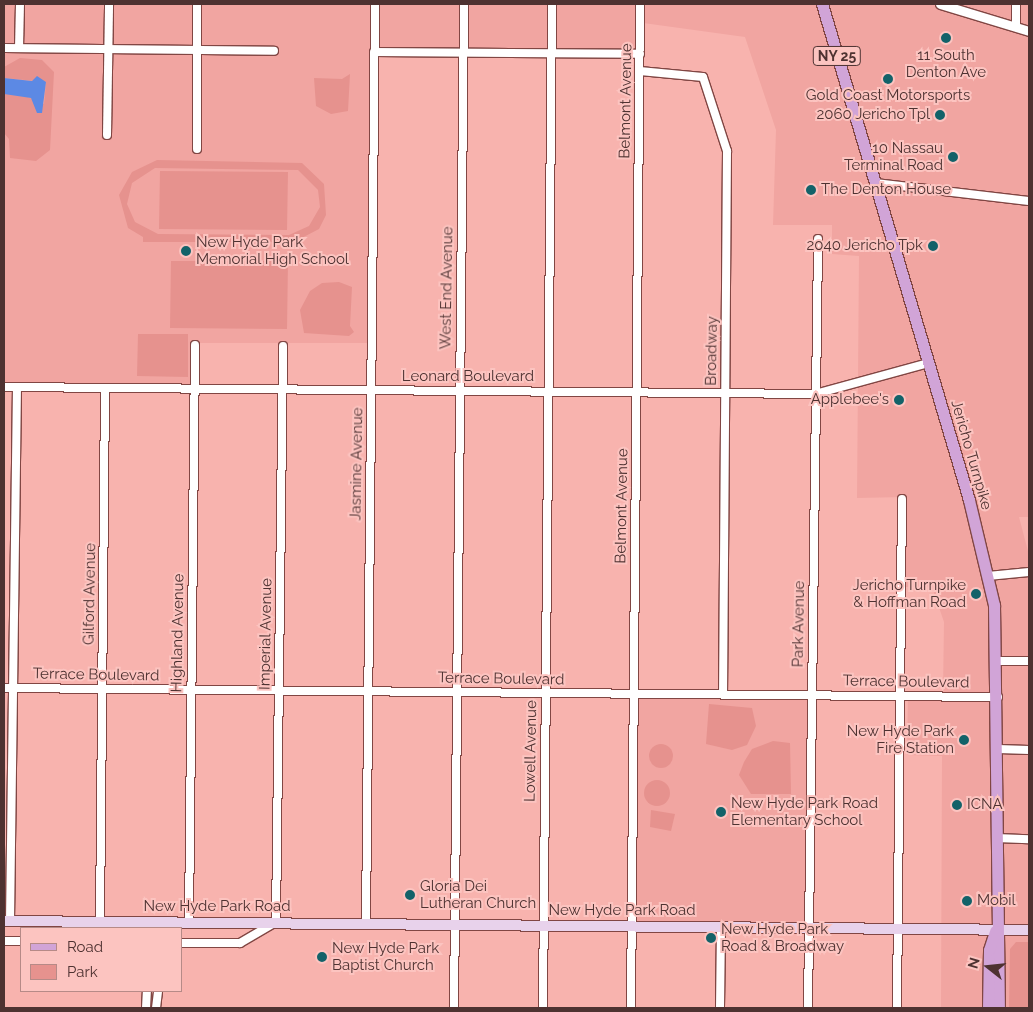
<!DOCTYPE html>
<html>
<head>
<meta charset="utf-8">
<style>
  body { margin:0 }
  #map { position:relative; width:1033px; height:1012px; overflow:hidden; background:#f8b3ae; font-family:Raleway,sans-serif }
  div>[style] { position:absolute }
  .built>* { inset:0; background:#f1a5a1 }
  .green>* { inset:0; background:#e6928e }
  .round { border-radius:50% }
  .water>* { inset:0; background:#5c89e4 }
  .roads { filter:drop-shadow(1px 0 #814643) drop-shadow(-1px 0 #814643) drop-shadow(0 1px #814643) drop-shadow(0 -1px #814643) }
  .minor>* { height:8px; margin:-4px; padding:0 4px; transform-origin:4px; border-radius:4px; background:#fff }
  .tertiary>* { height:9px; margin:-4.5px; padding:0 4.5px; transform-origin:4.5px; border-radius:4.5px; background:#fff }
  .secondary>* { height:10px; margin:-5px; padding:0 5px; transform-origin:5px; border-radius:5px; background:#e8d2eb }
  .primary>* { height:11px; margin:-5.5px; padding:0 5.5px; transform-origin:5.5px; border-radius:5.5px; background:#d1a4d7 }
  .dots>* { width:14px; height:14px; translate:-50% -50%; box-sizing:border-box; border:2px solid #fcc4c0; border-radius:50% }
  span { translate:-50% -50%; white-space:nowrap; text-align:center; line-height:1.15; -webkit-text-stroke:4px #fcc4c0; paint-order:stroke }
  .shield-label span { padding:1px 4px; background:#fcc4c0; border:1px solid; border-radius:4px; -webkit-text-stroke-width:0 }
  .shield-label { font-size:14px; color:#4e3231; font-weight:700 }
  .poi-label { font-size:15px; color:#4e3231 }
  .right { translate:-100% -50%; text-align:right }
  .left { translate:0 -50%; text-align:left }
  .street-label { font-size:15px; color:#4e3231 }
  .frame { position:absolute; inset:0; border:5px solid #4e3231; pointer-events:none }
  .legend { position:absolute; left:20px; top:927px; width:162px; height:65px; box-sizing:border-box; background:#fcc4c0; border:1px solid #b68a87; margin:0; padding:6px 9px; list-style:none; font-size:15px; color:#4e3231 }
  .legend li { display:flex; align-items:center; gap:10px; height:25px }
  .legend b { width:25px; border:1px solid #b68a87 }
  .north { position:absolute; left:963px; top:942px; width:50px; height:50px; -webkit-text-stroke:4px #fcc4c0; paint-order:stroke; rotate:286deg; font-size:14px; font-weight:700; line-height:20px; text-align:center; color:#4e3231 }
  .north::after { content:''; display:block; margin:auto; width:18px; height:22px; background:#4e3231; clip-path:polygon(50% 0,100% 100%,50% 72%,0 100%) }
</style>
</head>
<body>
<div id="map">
  <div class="built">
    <i style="clip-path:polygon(4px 4px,1029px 4px,1029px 517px,1019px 517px,1029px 555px,1029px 1008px,941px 1008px,942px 756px,907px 755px,908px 691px,943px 691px,944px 622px,932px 587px,904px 587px,903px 497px,857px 498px,859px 256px,832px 254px,832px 225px,773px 225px,776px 130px,745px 37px,636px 22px,635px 50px,371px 49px,368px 343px,192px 343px,192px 385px,4px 382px)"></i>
    <i style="clip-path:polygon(635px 695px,810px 697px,807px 928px,632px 926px)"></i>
  </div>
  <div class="green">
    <i style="clip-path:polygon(20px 58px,42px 60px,54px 72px,50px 150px,36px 161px,10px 158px,9px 139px,4px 133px,4px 94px,21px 94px,44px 104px,46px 82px,4px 78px,4px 67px)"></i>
    <i style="clip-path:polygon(350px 74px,348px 111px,331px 114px,316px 106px,314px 78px,342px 79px)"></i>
    <i style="clip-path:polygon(evenodd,157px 160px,302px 163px,324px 184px,326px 215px,319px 229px,294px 242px,143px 242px,143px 237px,128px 228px,119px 195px,132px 172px,157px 160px,155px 168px,298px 170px,318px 190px,320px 207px,309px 226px,289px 235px,158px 234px,135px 222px,127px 204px,132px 183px,155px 168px)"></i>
    <i style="clip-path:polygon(160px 171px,288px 172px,287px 230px,159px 229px)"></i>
    <i style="clip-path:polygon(171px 261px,288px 261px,287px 329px,170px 328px)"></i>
    <i style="clip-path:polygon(339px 282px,352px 287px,350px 326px,354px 332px,349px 336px,304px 333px,300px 310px,310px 291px,322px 283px)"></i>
    <i style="clip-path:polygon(138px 334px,188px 334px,188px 377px,137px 376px)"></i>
    <i style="clip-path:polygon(709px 704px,752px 708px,756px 726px,747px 745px,732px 750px,706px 744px)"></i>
    <i style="clip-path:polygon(773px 741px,790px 743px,791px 794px,751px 794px,739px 775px,744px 762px,752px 749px)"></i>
    <i class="round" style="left:649px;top:744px;width:24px;height:24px"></i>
    <i class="round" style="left:644px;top:780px;width:26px;height:26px"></i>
    <i style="clip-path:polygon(651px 810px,675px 814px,671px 831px,650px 827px)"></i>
    <i style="clip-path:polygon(1016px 942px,1029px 942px,1029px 1008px,1009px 1008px,1010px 949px)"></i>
  </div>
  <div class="water">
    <i style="clip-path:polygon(37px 76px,46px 82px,42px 113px,37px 113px,31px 98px,4px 94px,4px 78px,32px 81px)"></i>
  </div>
  <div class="roads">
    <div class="minor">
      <i style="left:1016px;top:4px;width:23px;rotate:90deg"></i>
      <i style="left:4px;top:48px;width:270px;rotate:0.6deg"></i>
      <i style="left:19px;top:48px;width:44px;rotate:-88.7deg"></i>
      <i style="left:374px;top:52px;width:266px;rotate:0.4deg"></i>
      <i style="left:640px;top:71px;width:63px;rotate:5.4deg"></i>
      <i style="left:703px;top:77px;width:78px;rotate:72deg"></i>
      <i style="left:727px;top:151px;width:543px;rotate:90.42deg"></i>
      <i style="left:107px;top:135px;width:131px;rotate:-89.1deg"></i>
      <i style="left:197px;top:149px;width:145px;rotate:-90deg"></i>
      <i style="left:875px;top:183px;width:155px;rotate:6.7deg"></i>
      <i style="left:4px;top:387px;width:811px;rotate:0.49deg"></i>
      <i style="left:815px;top:394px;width:117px;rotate:-15.3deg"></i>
      <i style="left:988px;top:576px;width:41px;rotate:-5.6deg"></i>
      <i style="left:998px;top:661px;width:31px"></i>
      <i style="left:4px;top:688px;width:994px;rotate:0.52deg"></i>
      <i style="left:998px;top:749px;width:31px;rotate:2deg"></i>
      <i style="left:996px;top:838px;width:33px;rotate:2deg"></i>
      <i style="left:10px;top:921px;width:534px;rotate:-89.25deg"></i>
      <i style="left:100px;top:921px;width:533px;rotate:-89.46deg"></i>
      <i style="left:189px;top:922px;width:577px;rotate:-89.4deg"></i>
      <i style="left:366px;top:924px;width:920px;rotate:-89.44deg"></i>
      <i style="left:4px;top:941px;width:17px"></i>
      <i style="left:181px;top:943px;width:59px"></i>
      <i style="left:240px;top:943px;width:42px;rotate:-30.3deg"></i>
      <i style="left:276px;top:922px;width:576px;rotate:-89.3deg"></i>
      <i style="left:146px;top:1008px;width:17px;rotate:-87deg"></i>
      <i style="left:156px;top:1008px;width:17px;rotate:-83deg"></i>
      <i style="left:454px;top:1008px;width:1004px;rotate:-89.43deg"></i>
      <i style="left:543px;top:1008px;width:1004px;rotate:-89.49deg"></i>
      <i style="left:631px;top:1008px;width:1004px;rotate:-89.49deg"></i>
      <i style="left:720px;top:1008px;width:81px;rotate:-89.3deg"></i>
      <i style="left:808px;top:1008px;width:769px;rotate:-89.25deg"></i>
      <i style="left:897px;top:1008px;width:509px;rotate:-89.44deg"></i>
    </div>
    <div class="tertiary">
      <i style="left:940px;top:4px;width:93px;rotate:16.9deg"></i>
    </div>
    <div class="secondary">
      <i style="left:4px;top:921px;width:1025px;rotate:0.5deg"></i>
    </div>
    <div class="primary">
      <i style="left:822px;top:4px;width:517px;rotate:73.49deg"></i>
      <i style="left:969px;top:500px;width:108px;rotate:76.6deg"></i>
      <i style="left:994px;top:605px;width:403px;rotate:89.3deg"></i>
      <i style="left:988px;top:1008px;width:58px;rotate:-89deg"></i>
      <i style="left:989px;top:950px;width:20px;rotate:-72deg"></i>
    </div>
  </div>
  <div class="dots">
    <i style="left:946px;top:38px;background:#136269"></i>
    <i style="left:888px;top:79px;background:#136269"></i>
    <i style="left:940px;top:115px;background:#136269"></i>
    <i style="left:953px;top:157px;background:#136269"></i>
    <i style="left:811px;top:190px;background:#136269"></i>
    <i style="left:933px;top:246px;background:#136269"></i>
    <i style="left:186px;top:251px;background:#136269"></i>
    <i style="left:899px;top:400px;background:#136269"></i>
    <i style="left:976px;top:594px;background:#136269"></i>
    <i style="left:964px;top:740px;background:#136269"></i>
    <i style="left:957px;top:805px;background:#136269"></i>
    <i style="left:721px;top:812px;background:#136269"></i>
    <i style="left:410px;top:895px;background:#136269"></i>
    <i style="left:967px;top:901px;background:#136269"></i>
    <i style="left:711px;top:938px;background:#136269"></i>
    <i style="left:322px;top:957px;background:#136269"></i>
  </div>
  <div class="shield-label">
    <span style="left:837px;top:56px">NY 25</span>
  </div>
  <div class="poi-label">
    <span style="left:946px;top:64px">11 South<br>Denton Ave</span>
    <span style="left:888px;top:96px">Gold Coast Motorsports</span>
    <span class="right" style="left:930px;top:115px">2060 Jericho Tpl</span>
    <span class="right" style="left:943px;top:157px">10 Nassau<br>Terminal Road</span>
    <span class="left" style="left:821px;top:190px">The Denton House</span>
    <span class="left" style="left:196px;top:251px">New Hyde Park<br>Memorial High School</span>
    <span class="right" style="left:923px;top:246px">2040 Jericho Tpk</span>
    <span class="right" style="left:889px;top:400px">Applebee's</span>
    <span class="right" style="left:966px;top:594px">Jericho Turnpike<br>&amp; Hoffman Road</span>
    <span class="right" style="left:954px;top:740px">New Hyde Park<br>Fire Station</span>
    <span class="left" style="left:731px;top:812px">New Hyde Park Road<br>Elementary School</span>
    <span class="left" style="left:967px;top:805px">ICNA</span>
    <span class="left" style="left:420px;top:895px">Gloria Dei<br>Lutheran Church</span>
    <span class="left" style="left:977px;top:901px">Mobil</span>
    <span class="left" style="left:721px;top:938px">New Hyde Park<br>Road &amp; Broadway</span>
    <span class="left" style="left:332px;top:957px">New Hyde Park<br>Baptist Church</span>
  </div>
  <div class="street-label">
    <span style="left:626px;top:101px;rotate:-89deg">Belmont Avenue</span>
    <span style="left:447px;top:288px;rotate:-89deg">West End Avenue</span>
    <span style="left:712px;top:351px;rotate:-89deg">Broadway</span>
    <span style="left:468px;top:377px">Leonard Boulevard</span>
    <span style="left:971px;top:455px;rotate:74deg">Jericho Turnpike</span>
    <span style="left:357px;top:464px;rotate:-89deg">Jasmine Avenue</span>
    <span style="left:622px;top:506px;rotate:-89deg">Belmont Avenue</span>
    <span style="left:90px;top:594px;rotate:-89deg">Gilford Avenue</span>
    <span style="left:799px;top:624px;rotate:-89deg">Park Avenue</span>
    <span style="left:178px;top:633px;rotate:-89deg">Highland Avenue</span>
    <span style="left:266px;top:634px;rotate:-89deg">Imperial Avenue</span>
    <span style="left:96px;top:675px;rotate:1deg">Terrace Boulevard</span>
    <span style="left:501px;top:679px;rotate:1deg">Terrace Boulevard</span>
    <span style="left:906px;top:682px;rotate:1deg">Terrace Boulevard</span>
    <span style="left:531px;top:751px;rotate:-89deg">Lowell Avenue</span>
    <span style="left:217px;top:907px">New Hyde Park Road</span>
    <span style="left:622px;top:911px">New Hyde Park Road</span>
  </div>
  <div class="frame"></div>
  <ul class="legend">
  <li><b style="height:6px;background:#d1a4d7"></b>Road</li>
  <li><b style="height:14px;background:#e6928e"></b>Park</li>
  </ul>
  <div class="north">N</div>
</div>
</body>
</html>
